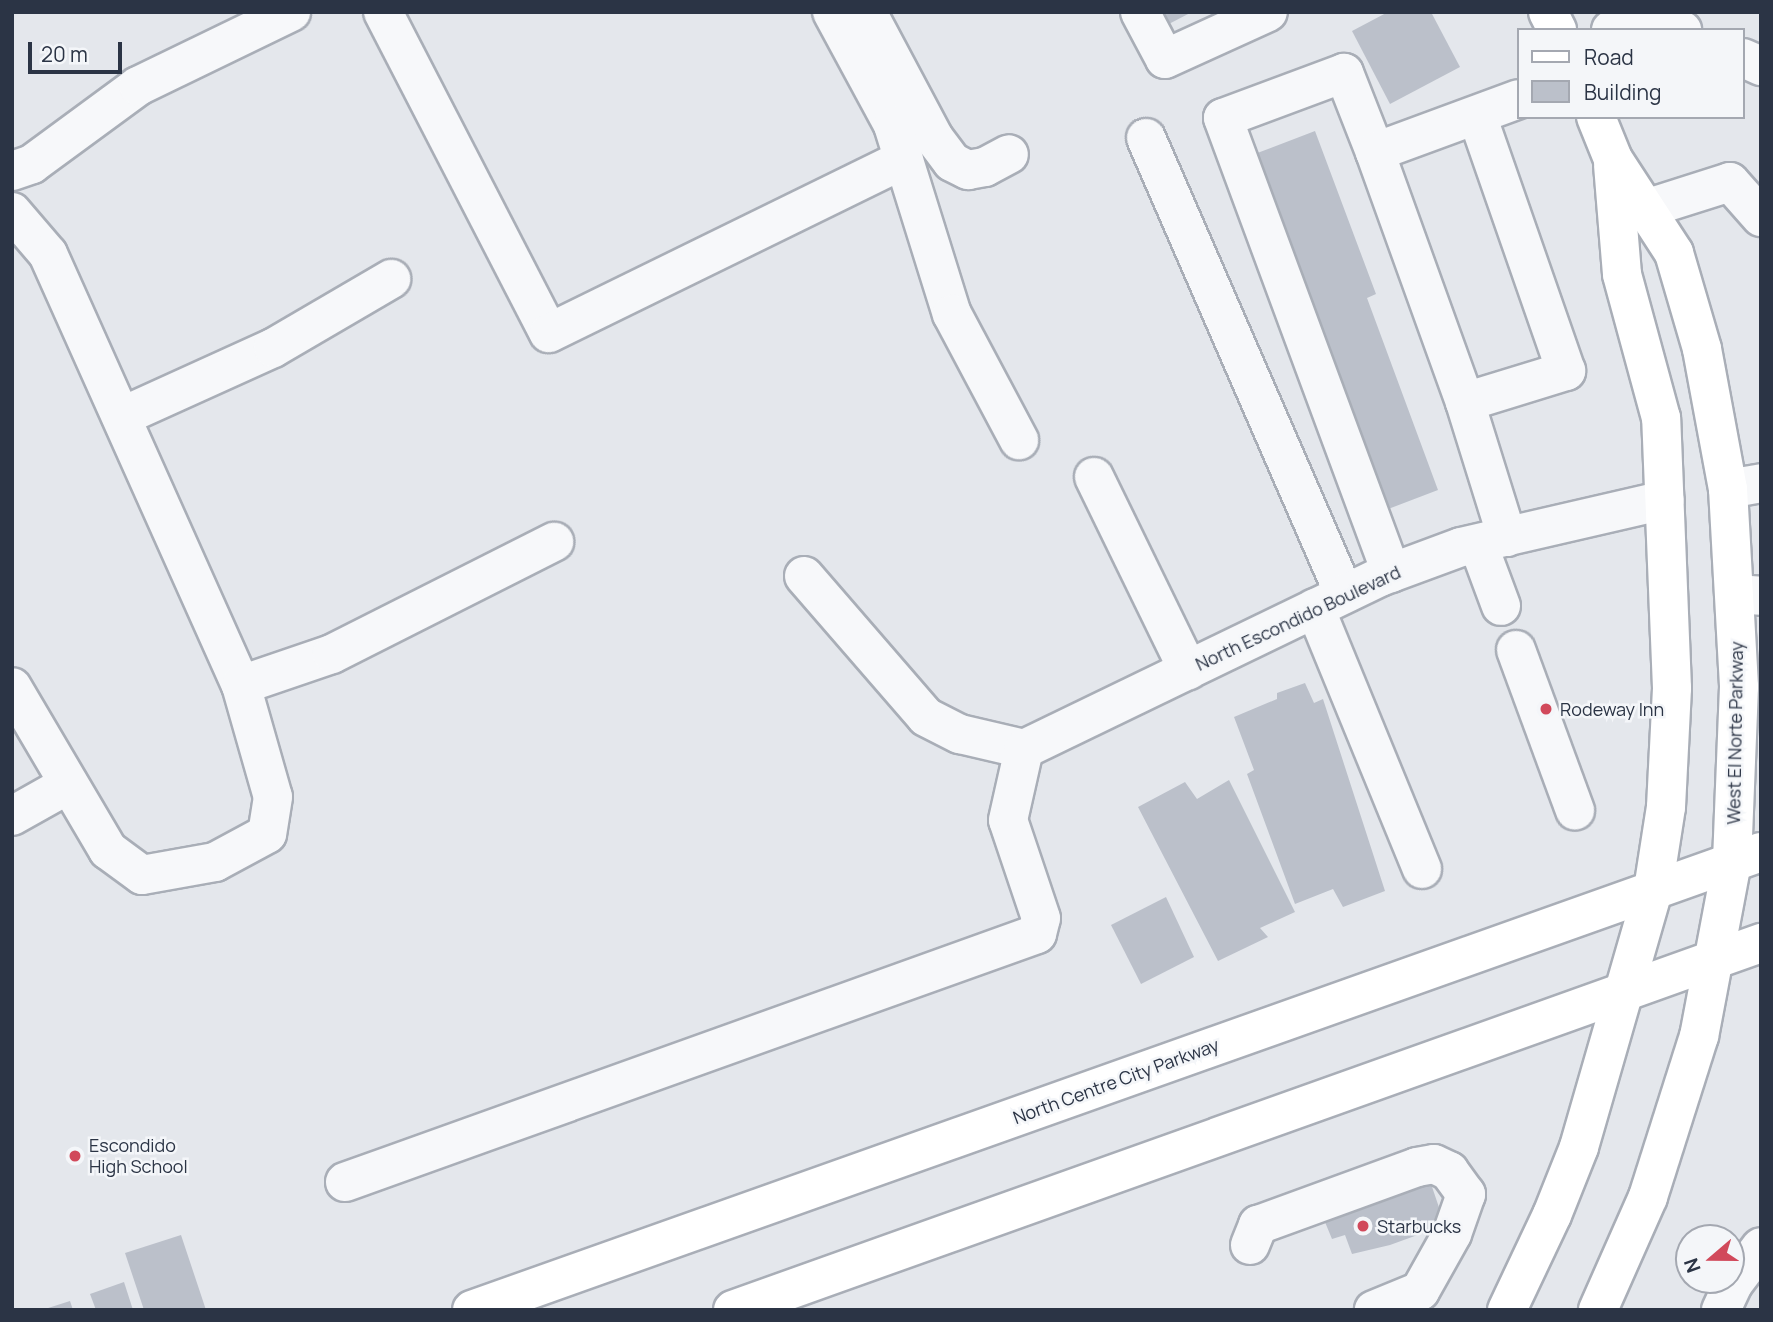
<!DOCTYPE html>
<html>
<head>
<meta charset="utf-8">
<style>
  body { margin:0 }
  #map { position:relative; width:1773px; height:1322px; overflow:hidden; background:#e4e7ec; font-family:Manrope,sans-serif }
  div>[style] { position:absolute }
  .building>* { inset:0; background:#bbc0ca }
  .roads { filter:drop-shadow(2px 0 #a9aeb7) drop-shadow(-2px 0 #a9aeb7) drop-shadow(0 2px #a9aeb7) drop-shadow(0 -2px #a9aeb7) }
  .minor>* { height:38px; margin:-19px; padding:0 19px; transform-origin:19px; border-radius:19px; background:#f7f8fa }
  .major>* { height:38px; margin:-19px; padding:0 19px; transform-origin:19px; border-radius:19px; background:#fff }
  .highway>* { height:38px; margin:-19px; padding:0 19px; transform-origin:19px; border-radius:19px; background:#fff }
  .dots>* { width:19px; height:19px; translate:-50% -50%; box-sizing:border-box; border:4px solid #f4f6f9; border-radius:50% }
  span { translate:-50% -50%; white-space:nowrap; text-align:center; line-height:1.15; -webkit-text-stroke:5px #f4f6f9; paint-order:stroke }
  .street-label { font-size:18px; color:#2b3445 }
  .poi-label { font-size:18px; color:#2b3445 }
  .left { translate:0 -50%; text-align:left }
  .frame { position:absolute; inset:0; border:14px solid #2b3445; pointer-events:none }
  .legend { position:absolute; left:1517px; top:28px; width:228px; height:91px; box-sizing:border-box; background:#f4f6f9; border:2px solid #a4a8b1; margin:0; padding:9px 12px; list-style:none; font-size:21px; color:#2b3445 }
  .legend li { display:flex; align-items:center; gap:14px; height:35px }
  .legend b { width:35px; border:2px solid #a4a8b1 }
  .north { position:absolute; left:1675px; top:1224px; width:70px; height:70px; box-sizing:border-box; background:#f4f6f9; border:2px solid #a4a8b1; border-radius:50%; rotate:250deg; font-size:19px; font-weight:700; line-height:28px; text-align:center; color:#2b3445 }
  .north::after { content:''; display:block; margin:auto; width:24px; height:32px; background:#d1495b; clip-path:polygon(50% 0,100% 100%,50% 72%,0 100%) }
  .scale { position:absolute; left:28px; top:42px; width:94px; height:32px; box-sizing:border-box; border:4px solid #2b3445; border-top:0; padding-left:9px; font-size:21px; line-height:24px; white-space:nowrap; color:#2b3445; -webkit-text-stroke:5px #f4f6f9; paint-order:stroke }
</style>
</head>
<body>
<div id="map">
  <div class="building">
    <i style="clip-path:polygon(1155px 12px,1192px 12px,1163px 27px)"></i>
    <i style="clip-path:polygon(1388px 12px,1431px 12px,1460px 67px,1390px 104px,1352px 31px)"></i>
    <i style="clip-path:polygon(1315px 131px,1376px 294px,1367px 298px,1438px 490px,1383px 511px,1252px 155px)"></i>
    <i style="clip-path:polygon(1305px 683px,1314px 703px,1323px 699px,1385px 891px,1343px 907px,1333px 889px,1295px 904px,1247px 774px,1254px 770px,1234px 717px,1277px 699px,1277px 693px)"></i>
    <i style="clip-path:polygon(1229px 780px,1295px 912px,1260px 928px,1268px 937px,1218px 961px,1138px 807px,1185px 782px,1197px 799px)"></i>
    <i style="clip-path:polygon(1166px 897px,1194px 957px,1141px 984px,1111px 925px)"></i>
    <i style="clip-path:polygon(1428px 1175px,1445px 1225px,1390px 1245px,1352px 1254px,1345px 1235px,1332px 1239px,1320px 1210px)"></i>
    <i style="clip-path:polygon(181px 1235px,206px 1310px,144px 1310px,125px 1253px)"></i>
    <i style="clip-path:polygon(124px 1282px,133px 1310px,96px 1310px,90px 1294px)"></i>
    <i style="clip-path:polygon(70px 1301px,73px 1310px,45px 1310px,45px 1309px)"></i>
  </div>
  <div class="roads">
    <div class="minor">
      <i style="left:383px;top:12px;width:361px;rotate:62.7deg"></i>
      <i style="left:549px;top:333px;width:395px;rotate:-26.1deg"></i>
      <i style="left:832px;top:12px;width:128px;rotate:61.6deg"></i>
      <i style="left:893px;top:125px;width:198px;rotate:72.7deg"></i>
      <i style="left:952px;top:314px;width:143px;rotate:62deg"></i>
      <i style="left:867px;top:12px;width:143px;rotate:62deg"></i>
      <i style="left:934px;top:138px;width:30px;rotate:53deg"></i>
      <i style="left:952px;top:162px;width:18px;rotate:27deg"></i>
      <i style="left:968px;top:170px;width:17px;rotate:-10deg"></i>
      <i style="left:985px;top:167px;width:27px;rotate:-28deg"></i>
      <i style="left:1140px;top:12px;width:53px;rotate:62deg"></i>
      <i style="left:1165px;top:59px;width:113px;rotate:-24.5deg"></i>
      <i style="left:1649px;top:14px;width:37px;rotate:26deg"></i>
      <i style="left:1611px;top:30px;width:45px;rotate:-23.7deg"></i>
      <i style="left:1743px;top:58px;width:20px;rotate:24deg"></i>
      <i style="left:1146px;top:138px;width:497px;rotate:66.5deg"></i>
      <i style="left:1375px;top:152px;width:85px;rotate:-111.4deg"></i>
      <i style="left:1344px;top:73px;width:129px;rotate:159.6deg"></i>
      <i style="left:1223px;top:118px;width:485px;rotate:69.7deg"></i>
      <i style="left:12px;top:171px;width:21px;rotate:-19deg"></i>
      <i style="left:32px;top:164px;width:132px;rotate:-36.3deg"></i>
      <i style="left:138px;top:86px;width:170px;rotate:-25.8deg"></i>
      <i style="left:1645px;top:209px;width:89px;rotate:-17.6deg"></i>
      <i style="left:1730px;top:182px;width:47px;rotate:48.5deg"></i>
      <i style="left:12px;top:212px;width:55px;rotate:49.4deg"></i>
      <i style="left:48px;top:254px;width:472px;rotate:65.9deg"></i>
      <i style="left:241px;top:685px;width:116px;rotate:74.1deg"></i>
      <i style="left:273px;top:797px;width:37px;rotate:99deg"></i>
      <i style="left:267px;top:834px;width:59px;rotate:151.7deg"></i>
      <i style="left:215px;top:862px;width:74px;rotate:169.9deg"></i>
      <i style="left:142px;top:875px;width:42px;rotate:-143.7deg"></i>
      <i style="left:108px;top:850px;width:189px;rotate:-120.5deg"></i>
      <i style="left:1465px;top:402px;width:106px;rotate:-17.1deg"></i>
      <i style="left:1566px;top:371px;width:270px;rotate:-109.2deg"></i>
      <i style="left:123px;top:416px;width:165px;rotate:-24.4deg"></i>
      <i style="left:273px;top:348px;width:137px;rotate:-30.3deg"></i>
      <i style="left:1094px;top:477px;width:215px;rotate:64deg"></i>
      <i style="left:1728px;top:489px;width:34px;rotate:-10deg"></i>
      <i style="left:1507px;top:537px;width:141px;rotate:-107.3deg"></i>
      <i style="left:1465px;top:402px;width:266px;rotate:-109.8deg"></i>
      <i style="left:1375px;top:152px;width:153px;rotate:-20.2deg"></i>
      <i style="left:1478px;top:544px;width:66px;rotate:69.6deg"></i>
      <i style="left:804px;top:576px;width:186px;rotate:49.1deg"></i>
      <i style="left:926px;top:717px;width:38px;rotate:27deg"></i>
      <i style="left:960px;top:734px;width:66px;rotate:13.2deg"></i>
      <i style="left:1735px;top:594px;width:26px;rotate:4deg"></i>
      <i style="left:1315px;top:608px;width:282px;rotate:67.7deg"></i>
      <i style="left:1516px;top:650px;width:171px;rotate:69.8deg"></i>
      <i style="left:241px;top:685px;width:96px;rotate:-18.8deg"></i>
      <i style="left:332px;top:654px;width:249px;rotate:-26.8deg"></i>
      <i style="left:1024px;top:749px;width:395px;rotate:-25.8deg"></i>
      <i style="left:1380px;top:577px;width:86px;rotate:-20.3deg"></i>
      <i style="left:1461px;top:547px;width:209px;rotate:-13deg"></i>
      <i style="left:12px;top:816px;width:65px;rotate:-29.3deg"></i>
      <i style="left:345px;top:1182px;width:735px;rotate:-19.72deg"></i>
      <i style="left:1037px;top:934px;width:16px;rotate:-76deg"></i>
      <i style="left:1041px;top:918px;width:103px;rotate:-108.6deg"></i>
      <i style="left:1008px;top:820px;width:73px;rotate:-77.3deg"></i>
      <i style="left:1250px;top:1245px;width:22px;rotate:-68deg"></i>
      <i style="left:1258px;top:1225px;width:169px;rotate:-20deg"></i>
      <i style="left:1417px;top:1167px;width:17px;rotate:-10deg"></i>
      <i style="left:1434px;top:1164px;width:17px;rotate:25deg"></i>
      <i style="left:1449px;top:1171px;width:29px;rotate:54deg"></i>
      <i style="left:1466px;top:1194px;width:42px;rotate:109.3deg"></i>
      <i style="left:1452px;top:1234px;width:65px;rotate:119.3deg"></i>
      <i style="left:1420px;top:1291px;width:50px;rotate:157.6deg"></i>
      <i style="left:1721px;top:1310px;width:29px;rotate:-65deg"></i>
      <i style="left:1733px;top:1284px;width:46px;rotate:-52.9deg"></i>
    </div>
    <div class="major">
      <i style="left:1548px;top:12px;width:20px;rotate:63deg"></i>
      <i style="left:1596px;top:117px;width:45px;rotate:68deg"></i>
      <i style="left:1613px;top:159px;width:112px;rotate:57deg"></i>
      <i style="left:1674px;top:253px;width:100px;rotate:73.7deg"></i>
      <i style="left:1702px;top:349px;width:142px;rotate:79.5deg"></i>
      <i style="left:1728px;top:489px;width:198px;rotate:86.8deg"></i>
      <i style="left:1739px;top:687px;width:175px;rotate:92.3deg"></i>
      <i style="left:1732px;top:862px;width:177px;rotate:100.7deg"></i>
      <i style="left:1699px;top:1036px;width:169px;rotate:107.6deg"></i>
      <i style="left:1648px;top:1197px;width:124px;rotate:113.9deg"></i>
      <i style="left:1507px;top:1310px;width:105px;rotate:-64.7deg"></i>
      <i style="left:1552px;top:1215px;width:73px;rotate:-68.3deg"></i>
      <i style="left:1579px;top:1147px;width:267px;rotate:-73.9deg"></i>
      <i style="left:1653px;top:890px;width:84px;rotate:-81.1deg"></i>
      <i style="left:1666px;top:807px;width:119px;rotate:-87.1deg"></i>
      <i style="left:1672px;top:688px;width:270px;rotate:-92.3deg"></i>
      <i style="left:1661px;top:418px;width:149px;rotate:-105.2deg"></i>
      <i style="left:1622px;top:274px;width:109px;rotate:-94.7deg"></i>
    </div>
    <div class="highway">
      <i style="left:472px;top:1310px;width:1368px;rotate:-19.56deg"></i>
      <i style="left:733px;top:1310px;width:1092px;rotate:-19.65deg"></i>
    </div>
  </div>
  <div class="dots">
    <i style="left:1546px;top:709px;background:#d1495b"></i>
    <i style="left:75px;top:1156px;background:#d1495b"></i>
    <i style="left:1363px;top:1226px;background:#d1495b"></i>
  </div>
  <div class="street-label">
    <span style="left:1298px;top:618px;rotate:-25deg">North Escondido Boulevard</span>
    <span style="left:1735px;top:733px;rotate:-89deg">West El Norte Parkway</span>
    <span style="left:1116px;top:1081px;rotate:-20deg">North Centre City Parkway</span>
  </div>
  <div class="poi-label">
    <span class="left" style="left:1560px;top:709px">Rodeway Inn</span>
    <span class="left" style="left:89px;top:1156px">Escondido<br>High School</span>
    <span class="left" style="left:1377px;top:1226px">Starbucks</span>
  </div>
  <div class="frame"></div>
  <ul class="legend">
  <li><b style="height:9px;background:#fff"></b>Road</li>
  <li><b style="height:19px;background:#bbc0ca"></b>Building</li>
  </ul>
  <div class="north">N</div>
  <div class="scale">20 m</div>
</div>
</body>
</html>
